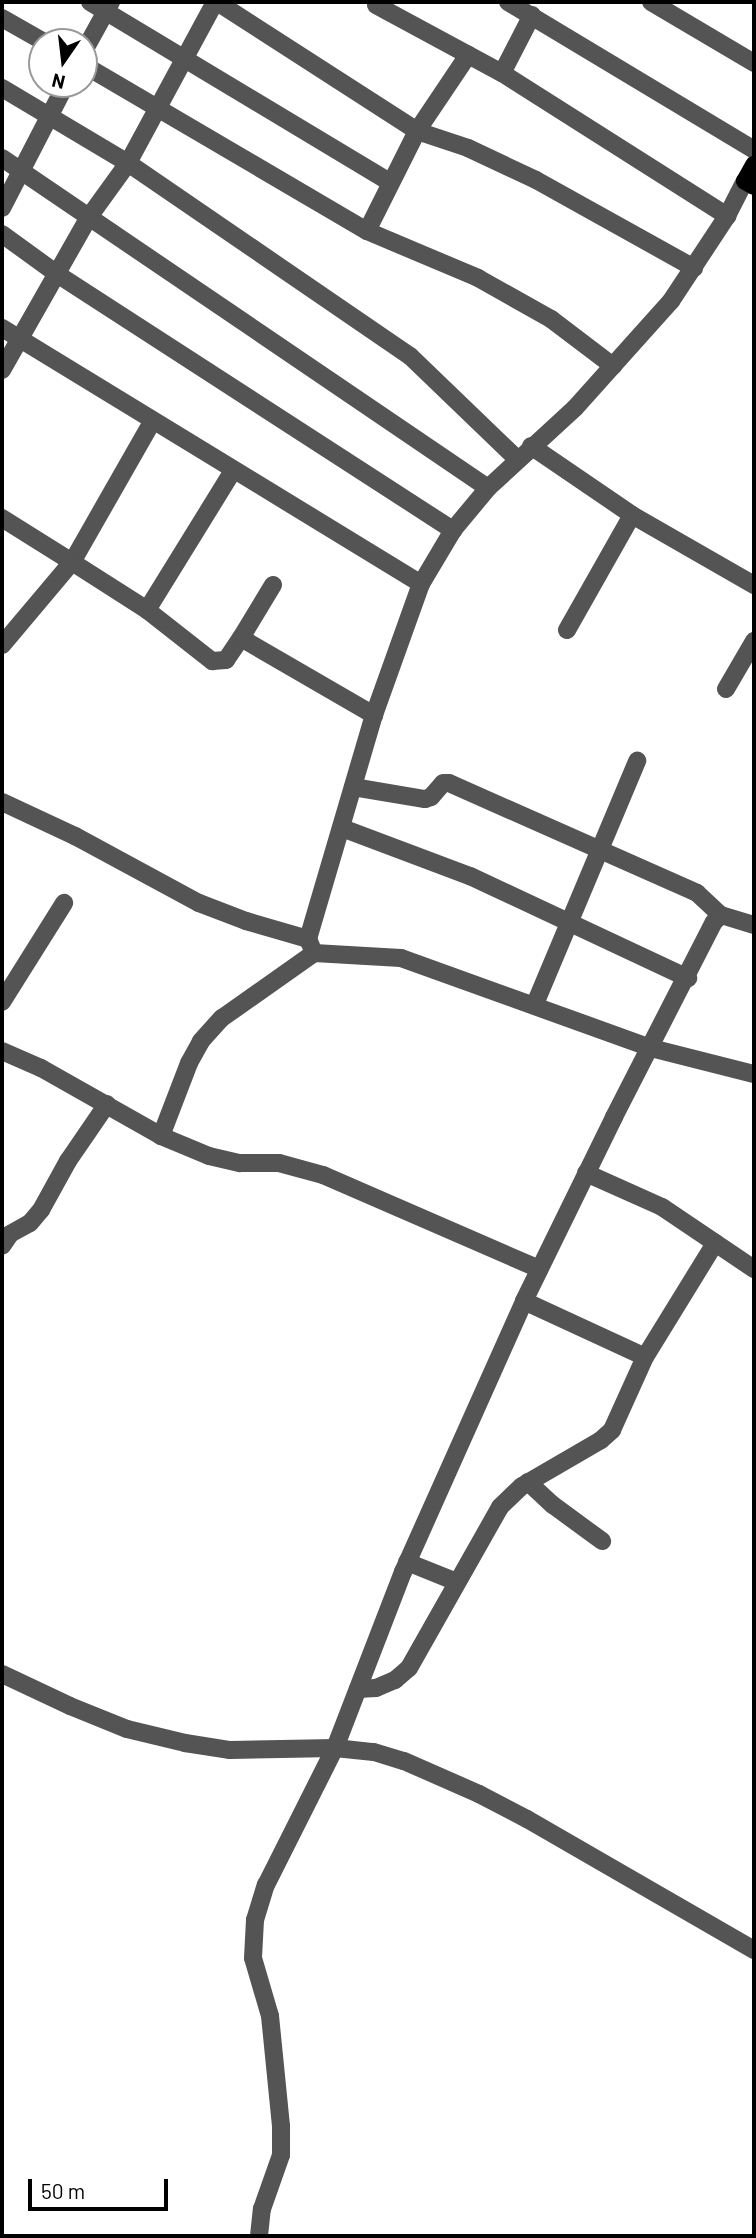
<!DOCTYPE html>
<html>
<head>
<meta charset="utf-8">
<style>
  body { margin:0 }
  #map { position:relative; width:756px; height:2238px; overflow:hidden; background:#fff; font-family:Barlow,sans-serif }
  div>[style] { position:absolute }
  .minor>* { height:18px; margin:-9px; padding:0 9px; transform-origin:9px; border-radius:9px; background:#545454 }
  .major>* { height:18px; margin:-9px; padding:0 9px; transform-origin:9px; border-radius:9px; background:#000 }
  span { translate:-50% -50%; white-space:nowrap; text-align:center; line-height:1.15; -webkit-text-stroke:5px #fff; paint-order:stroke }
  .frame { position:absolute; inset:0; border:4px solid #000; pointer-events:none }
  .north { position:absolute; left:28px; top:28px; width:70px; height:70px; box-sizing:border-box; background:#fff; border:2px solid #999; border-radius:50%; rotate:194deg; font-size:19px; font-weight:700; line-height:28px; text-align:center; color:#000 }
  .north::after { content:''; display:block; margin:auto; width:24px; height:32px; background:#000; clip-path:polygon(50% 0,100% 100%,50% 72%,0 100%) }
  .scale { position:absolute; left:28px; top:2179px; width:140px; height:32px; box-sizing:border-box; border:4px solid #000; border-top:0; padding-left:9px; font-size:21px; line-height:24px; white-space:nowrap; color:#000; -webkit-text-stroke:5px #fff; paint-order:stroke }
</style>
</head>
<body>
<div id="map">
  <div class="minor">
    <i style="left:90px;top:2px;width:349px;rotate:31deg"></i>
    <i style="left:217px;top:2px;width:238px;rotate:32.8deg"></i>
    <i style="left:417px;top:131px;width:54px;rotate:18.4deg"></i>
    <i style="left:468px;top:148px;width:75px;rotate:25.2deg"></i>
    <i style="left:536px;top:180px;width:181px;rotate:29.1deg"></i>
    <i style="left:508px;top:2px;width:287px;rotate:31deg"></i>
    <i style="left:651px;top:2px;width:120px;rotate:30.6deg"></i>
    <i style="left:376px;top:5px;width:143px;rotate:28.4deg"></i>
    <i style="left:532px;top:15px;width:65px;rotate:117.3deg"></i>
    <i style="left:502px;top:73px;width:267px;rotate:32.4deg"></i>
    <i style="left:2px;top:18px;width:48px;rotate:29.7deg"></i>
    <i style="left:84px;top:51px;width:56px;rotate:-61.1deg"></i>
    <i style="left:84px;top:65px;width:328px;rotate:30.4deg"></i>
    <i style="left:367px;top:231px;width:121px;rotate:22.9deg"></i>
    <i style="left:478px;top:278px;width:84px;rotate:29.3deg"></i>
    <i style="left:551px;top:319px;width:78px;rotate:37.2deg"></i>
    <i style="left:2px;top:88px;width:147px;rotate:30.8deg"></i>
    <i style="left:128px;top:163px;width:342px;rotate:34.4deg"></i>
    <i style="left:410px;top:356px;width:149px;rotate:43.9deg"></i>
    <i style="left:2px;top:158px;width:587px;rotate:34.18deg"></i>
    <i style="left:2px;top:208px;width:140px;rotate:-62.7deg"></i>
    <i style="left:367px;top:231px;width:112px;rotate:-63.4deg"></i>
    <i style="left:417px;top:131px;width:92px;rotate:-56.1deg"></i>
    <i style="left:2px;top:234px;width:68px;rotate:36deg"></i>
    <i style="left:57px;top:274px;width:472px;rotate:32.9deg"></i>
    <i style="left:2px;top:328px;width:491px;rotate:31.4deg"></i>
    <i style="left:2px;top:370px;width:176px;rotate:-60.4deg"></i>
    <i style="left:89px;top:217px;width:67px;rotate:-54.2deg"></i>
    <i style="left:128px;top:163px;width:183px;rotate:-61.6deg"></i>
    <i style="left:152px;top:422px;width:161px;rotate:119.7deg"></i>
    <i style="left:72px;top:562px;width:89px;rotate:32.6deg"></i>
    <i style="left:147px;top:610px;width:83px;rotate:38.1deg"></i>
    <i style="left:212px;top:661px;width:14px;rotate:-4deg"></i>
    <i style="left:226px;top:660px;width:27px;rotate:-56deg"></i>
    <i style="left:241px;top:638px;width:154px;rotate:30.1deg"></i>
    <i style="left:531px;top:446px;width:122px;rotate:34.3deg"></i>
    <i style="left:632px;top:515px;width:141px;rotate:29.8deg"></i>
    <i style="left:2px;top:518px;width:83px;rotate:32.2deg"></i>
    <i style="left:72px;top:562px;width:109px;rotate:130.1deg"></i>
    <i style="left:147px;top:610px;width:163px;rotate:-58.3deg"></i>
    <i style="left:567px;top:630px;width:132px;rotate:-60.5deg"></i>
    <i style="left:241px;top:638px;width:62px;rotate:-58.9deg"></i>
    <i style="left:726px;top:689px;width:56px;rotate:-59.7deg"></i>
    <i style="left:353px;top:787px;width:73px;rotate:9.5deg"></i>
    <i style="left:425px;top:799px;width:6px;rotate:-18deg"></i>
    <i style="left:431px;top:797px;width:18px;rotate:-49deg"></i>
    <i style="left:443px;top:783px;width:6px"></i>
    <i style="left:449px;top:783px;width:271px;rotate:23.9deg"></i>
    <i style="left:697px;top:893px;width:33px;rotate:43deg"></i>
    <i style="left:2px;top:802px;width:81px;rotate:25deg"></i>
    <i style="left:75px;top:836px;width:141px;rotate:28.4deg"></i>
    <i style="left:199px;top:903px;width:50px;rotate:21deg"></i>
    <i style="left:246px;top:921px;width:65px;rotate:16.2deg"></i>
    <i style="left:342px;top:828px;width:137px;rotate:20.6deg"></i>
    <i style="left:470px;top:876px;width:241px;rotate:25.1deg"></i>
    <i style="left:314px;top:953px;width:15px;rotate:-113deg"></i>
    <i style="left:308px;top:939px;width:234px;rotate:-73.6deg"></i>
    <i style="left:374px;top:715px;width:139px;rotate:-70.3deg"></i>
    <i style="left:421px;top:584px;width:63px;rotate:-59.3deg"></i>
    <i style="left:453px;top:530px;width:55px;rotate:-50.2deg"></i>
    <i style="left:488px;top:488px;width:118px;rotate:-42.6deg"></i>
    <i style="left:575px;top:408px;width:144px;rotate:-48.1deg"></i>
    <i style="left:671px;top:301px;width:102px;rotate:-56.6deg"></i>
    <i style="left:727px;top:216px;width:39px;rotate:-63deg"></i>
    <i style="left:2px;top:1002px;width:117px;rotate:-57.9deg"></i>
    <i style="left:535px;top:1004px;width:264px;rotate:-67.2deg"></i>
    <i style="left:2px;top:1051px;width:43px;rotate:23.6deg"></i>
    <i style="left:41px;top:1068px;width:138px;rotate:29.5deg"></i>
    <i style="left:161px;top:1136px;width:52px;rotate:22.6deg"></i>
    <i style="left:209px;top:1156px;width:32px;rotate:13deg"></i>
    <i style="left:240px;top:1163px;width:39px"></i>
    <i style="left:279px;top:1163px;width:46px;rotate:15.3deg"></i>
    <i style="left:323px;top:1175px;width:236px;rotate:23.5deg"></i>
    <i style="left:161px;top:1136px;width:78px;rotate:-69deg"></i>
    <i style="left:189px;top:1063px;width:25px;rotate:-61deg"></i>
    <i style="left:201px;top:1041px;width:31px;rotate:-48deg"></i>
    <i style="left:222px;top:1018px;width:113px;rotate:-35.2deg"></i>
    <i style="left:314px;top:953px;width:87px;rotate:3.3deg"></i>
    <i style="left:401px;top:958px;width:266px;rotate:19.8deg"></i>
    <i style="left:651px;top:1048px;width:106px;rotate:14.2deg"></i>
    <i style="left:586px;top:1173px;width:83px;rotate:24.1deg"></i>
    <i style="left:662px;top:1207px;width:111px;rotate:34deg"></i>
    <i style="left:2px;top:1246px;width:14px;rotate:-56deg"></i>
    <i style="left:10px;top:1234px;width:23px;rotate:-29deg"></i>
    <i style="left:30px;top:1223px;width:17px;rotate:-50deg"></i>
    <i style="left:41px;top:1210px;width:56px;rotate:-61.1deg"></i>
    <i style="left:68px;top:1161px;width:69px;rotate:-55.6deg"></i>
    <i style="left:524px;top:1301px;width:133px;rotate:24.8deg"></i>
    <i style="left:528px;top:1482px;width:34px;rotate:43deg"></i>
    <i style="left:553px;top:1505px;width:61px;rotate:36.3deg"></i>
    <i style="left:407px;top:1562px;width:54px;rotate:21.8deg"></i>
    <i style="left:2px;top:1674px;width:75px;rotate:25.2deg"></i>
    <i style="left:70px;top:1706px;width:61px;rotate:22deg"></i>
    <i style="left:127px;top:1729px;width:60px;rotate:13.6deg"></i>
    <i style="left:185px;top:1743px;width:46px;rotate:8.8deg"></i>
    <i style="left:230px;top:1750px;width:105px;rotate:-1.1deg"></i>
    <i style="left:335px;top:1748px;width:39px;rotate:6deg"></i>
    <i style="left:374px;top:1752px;width:31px;rotate:17deg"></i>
    <i style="left:404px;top:1761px;width:82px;rotate:23.7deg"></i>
    <i style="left:479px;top:1794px;width:54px;rotate:27.5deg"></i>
    <i style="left:527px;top:1819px;width:262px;rotate:30deg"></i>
    <i style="left:358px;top:1689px;width:18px;rotate:-3deg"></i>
    <i style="left:376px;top:1688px;width:21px;rotate:-23deg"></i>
    <i style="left:395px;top:1680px;width:18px;rotate:-41deg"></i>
    <i style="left:409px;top:1668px;width:185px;rotate:-60.5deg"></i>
    <i style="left:500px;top:1507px;width:30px;rotate:-44deg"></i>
    <i style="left:522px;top:1486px;width:91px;rotate:-30.2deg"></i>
    <i style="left:601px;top:1440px;width:15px;rotate:-42deg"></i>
    <i style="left:612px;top:1430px;width:80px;rotate:-65.7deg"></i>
    <i style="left:645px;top:1357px;width:134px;rotate:-58.4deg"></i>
    <i style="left:259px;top:2236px;width:27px;rotate:-84deg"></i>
    <i style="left:262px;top:2209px;width:57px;rotate:-70.6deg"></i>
    <i style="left:281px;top:2155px;width:29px;rotate:-90deg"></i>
    <i style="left:281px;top:2126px;width:111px;rotate:-95.7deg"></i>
    <i style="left:270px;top:2016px;width:60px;rotate:-106.3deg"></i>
    <i style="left:253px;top:1958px;width:38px;rotate:-87deg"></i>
    <i style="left:255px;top:1920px;width:37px;rotate:-73deg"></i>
    <i style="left:266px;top:1885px;width:153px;rotate:-63.3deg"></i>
    <i style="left:335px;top:1748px;width:189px;rotate:-68.9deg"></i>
    <i style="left:403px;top:1572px;width:297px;rotate:-65.9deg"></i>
    <i style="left:524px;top:1301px;width:205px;rotate:-63.9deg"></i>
    <i style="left:614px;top:1117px;width:219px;rotate:-62.9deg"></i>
    <i style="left:714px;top:922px;width:10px;rotate:-45deg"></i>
    <i style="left:721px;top:915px;width:34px;rotate:17deg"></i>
  </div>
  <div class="major">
    <i style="left:754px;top:165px;width:18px;rotate:119deg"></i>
    <i style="left:745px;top:181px;width:10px;rotate:29deg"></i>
  </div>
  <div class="frame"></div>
  <div class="north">N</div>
  <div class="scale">50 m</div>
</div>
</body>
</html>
